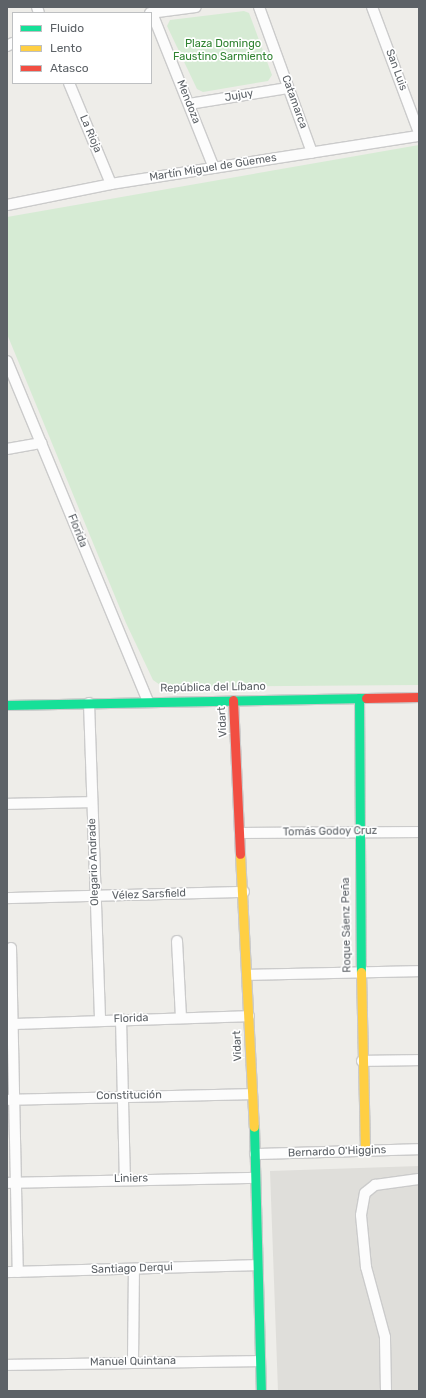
<!DOCTYPE html>
<html>
<head>
<meta charset="utf-8">
<style>
  body { margin:0 }
  #map { position:relative; width:426px; height:1398px; overflow:hidden; background:#eeede9; font-family:Rubik,sans-serif }
  div>[style] { position:absolute }
  .industrial>* { inset:0; background:#dfdeda }
  .green>* { inset:0; background:#d6ebd4 }
  .roads { filter:drop-shadow(1px 0 #cbcbcb) drop-shadow(-1px 0 #cbcbcb) drop-shadow(0 1px #cbcbcb) drop-shadow(0 -1px #cbcbcb) }
  .street>* { height:10px; margin:-5px; padding:0 5px; transform-origin:5px; border-radius:5px; background:#fcfcfc }
  .fast>* { height:9px; margin:-4.5px; padding:0 4.5px; transform-origin:4.5px; border-radius:4.5px; background:#16e098 }
  .slow>* { height:9px; margin:-4.5px; padding:0 4.5px; transform-origin:4.5px; border-radius:4.5px; background:#ffcf43 }
  .jam>* { height:9px; margin:-4.5px; padding:0 4.5px; transform-origin:4.5px; border-radius:4.5px; background:#f24e42 }
  span { translate:-50% -50%; white-space:nowrap; text-align:center; line-height:1.15; -webkit-text-stroke:3.5px #fff; paint-order:stroke }
  .park-label { font-size:11px; color:#308331 }
  .street-label { font-size:11px; color:#5d6267 }
  .frame { position:absolute; inset:0; border:8px solid #5d6267; pointer-events:none }
  .legend { position:absolute; left:12px; top:12px; width:140px; height:72px; box-sizing:border-box; background:#fff; border:1px solid #bec0c2; margin:0; padding:5px 7px; list-style:none; font-size:12px; color:#5d6267 }
  .legend li { display:flex; align-items:center; gap:8px; height:20px }
  .legend b { width:20px; border:1px solid #bec0c2 }
</style>
</head>
<body>
<div id="map">
  <div class="industrial">
    <i style="clip-path:polygon(419px 1166px,419px 1391px,278px 1391px,270px 1171px)"></i>
  </div>
  <div class="green">
    <i style="clip-path:polygon(244px 11px,249px 13px,272px 75px,268px 81px,203px 92px,197px 89px,167px 26px,170px 20px)"></i>
    <i style="clip-path:polygon(419px 145px,419px 685px,163px 687px,153px 680px,126px 623px,7px 334px,7px 217px)"></i>
  </div>
  <div class="roads">
    <div class="street">
      <i style="left:37px;top:7px;width:6px;rotate:72deg"></i>
      <i style="left:259px;top:7px;width:155px;rotate:70deg"></i>
      <i style="left:372px;top:7px;width:134px;rotate:69.5deg"></i>
      <i style="left:150px;top:13px;width:46px;rotate:-7.4deg"></i>
      <i style="left:152px;top:13px;width:167px;rotate:68.2deg"></i>
      <i style="left:7px;top:46px;width:7px;rotate:-27deg"></i>
      <i style="left:69px;top:83px;width:109px;rotate:67.4deg"></i>
      <i style="left:189px;top:104px;width:100px;rotate:-9.2deg"></i>
      <i style="left:7px;top:205px;width:106px;rotate:-11.4deg"></i>
      <i style="left:111px;top:184px;width:312px;rotate:-8.9deg"></i>
      <i style="left:7px;top:361px;width:368px;rotate:67.5deg"></i>
      <i style="left:7px;top:449px;width:35px;rotate:-10deg"></i>
      <i style="left:89px;top:703px;width:318px;rotate:88deg"></i>
      <i style="left:7px;top:804px;width:85px;rotate:-1.3deg"></i>
      <i style="left:240px;top:833px;width:179px;rotate:-0.3deg"></i>
      <i style="left:7px;top:898px;width:237px;rotate:-1.5deg"></i>
      <i style="left:177px;top:941px;width:77px;rotate:87deg"></i>
      <i style="left:11px;top:948px;width:324px;rotate:88.8deg"></i>
      <i style="left:248px;top:975px;width:171px;rotate:-1.3deg"></i>
      <i style="left:121px;top:1019px;width:160px;rotate:88.6deg"></i>
      <i style="left:12px;top:1024px;width:237px;rotate:-1.9deg"></i>
      <i style="left:362px;top:1061px;width:57px;rotate:-1deg"></i>
      <i style="left:7px;top:1100px;width:245px;rotate:-1.4deg"></i>
      <i style="left:255px;top:1154px;width:164px;rotate:-1.7deg"></i>
      <i style="left:7px;top:1183px;width:248px;rotate:-1.2deg"></i>
      <i style="left:7px;top:1272px;width:249px;rotate:-1.6deg"></i>
      <i style="left:133px;top:1361px;width:92px;rotate:-89.4deg"></i>
      <i style="left:7px;top:1365px;width:253px;rotate:-0.9deg"></i>
      <i style="left:386px;top:1391px;width:54px;rotate:-91.1deg"></i>
      <i style="left:385px;top:1337px;width:73px;rotate:-105.2deg"></i>
      <i style="left:366px;top:1267px;width:52px;rotate:-95.5deg"></i>
      <i style="left:361px;top:1215px;width:22px;rotate:-80deg"></i>
      <i style="left:365px;top:1193px;width:13px;rotate:-39deg"></i>
      <i style="left:375px;top:1185px;width:44px;rotate:-7.8deg"></i>
    </div>
    <div class="fast">
      <i style="left:359px;top:698px;width:274px;rotate:89.6deg"></i>
      <i style="left:7px;top:705px;width:359px;rotate:-1.1deg"></i>
      <i style="left:254px;top:1127px;width:264px;rotate:88.5deg"></i>
    </div>
    <div class="slow">
      <i style="left:240px;top:854px;width:273px;rotate:87.1deg"></i>
      <i style="left:361px;top:972px;width:179px;rotate:88.7deg"></i>
    </div>
    <div class="jam">
      <i style="left:366px;top:698px;width:53px;rotate:-1.1deg"></i>
      <i style="left:233px;top:700px;width:154px;rotate:87.4deg"></i>
    </div>
  </div>
  <div class="park-label">
    <span style="left:223px;top:51px">Plaza Domingo<br>Faustino Sarmiento</span>
  </div>
  <div class="street-label">
    <span style="left:396px;top:70px;rotate:70deg">San Luis</span>
    <span style="left:239px;top:96px;rotate:-10deg">Jujuy</span>
    <span style="left:188px;top:102px;rotate:68deg">Mendoza</span>
    <span style="left:294px;top:102px;rotate:70deg">Catamarca</span>
    <span style="left:90px;top:134px;rotate:67deg">La Rioja</span>
    <span style="left:213px;top:168px;rotate:-9deg">Martín Miguel de Güemes</span>
    <span style="left:77px;top:531px;rotate:68deg">Florida</span>
    <span style="left:213px;top:688px;rotate:-1deg">República del Líbano</span>
    <span style="left:223px;top:722px;rotate:-93deg">Vidart</span>
    <span style="left:330px;top:832px;rotate:-1deg">Tomás Godoy Cruz</span>
    <span style="left:94px;top:862px;rotate:-92deg">Olegario Andrade</span>
    <span style="left:149px;top:895px;rotate:-2deg">Vélez Sarsfield</span>
    <span style="left:347px;top:925px;rotate:-91deg">Roque Sáenz Peña</span>
    <span style="left:131px;top:1019px;rotate:-2deg">Florida</span>
    <span style="left:238px;top:1046px;rotate:-92deg">Vidart</span>
    <span style="left:129px;top:1096px;rotate:-1deg">Constitución</span>
    <span style="left:337px;top:1152px;rotate:-2deg">Bernardo O'Higgins</span>
    <span style="left:131px;top:1179px;rotate:-1deg">Liniers</span>
    <span style="left:132px;top:1269px;rotate:-2deg">Santiago Derqui</span>
    <span style="left:133px;top:1362px;rotate:-1deg">Manuel Quintana</span>
  </div>
  <div class="frame"></div>
  <ul class="legend">
  <li><b style="height:5px;background:#16e098"></b>Fluido</li>
  <li><b style="height:5px;background:#ffcf43"></b>Lento</li>
  <li><b style="height:5px;background:#f24e42"></b>Atasco</li>
  </ul>
</div>
</body>
</html>
